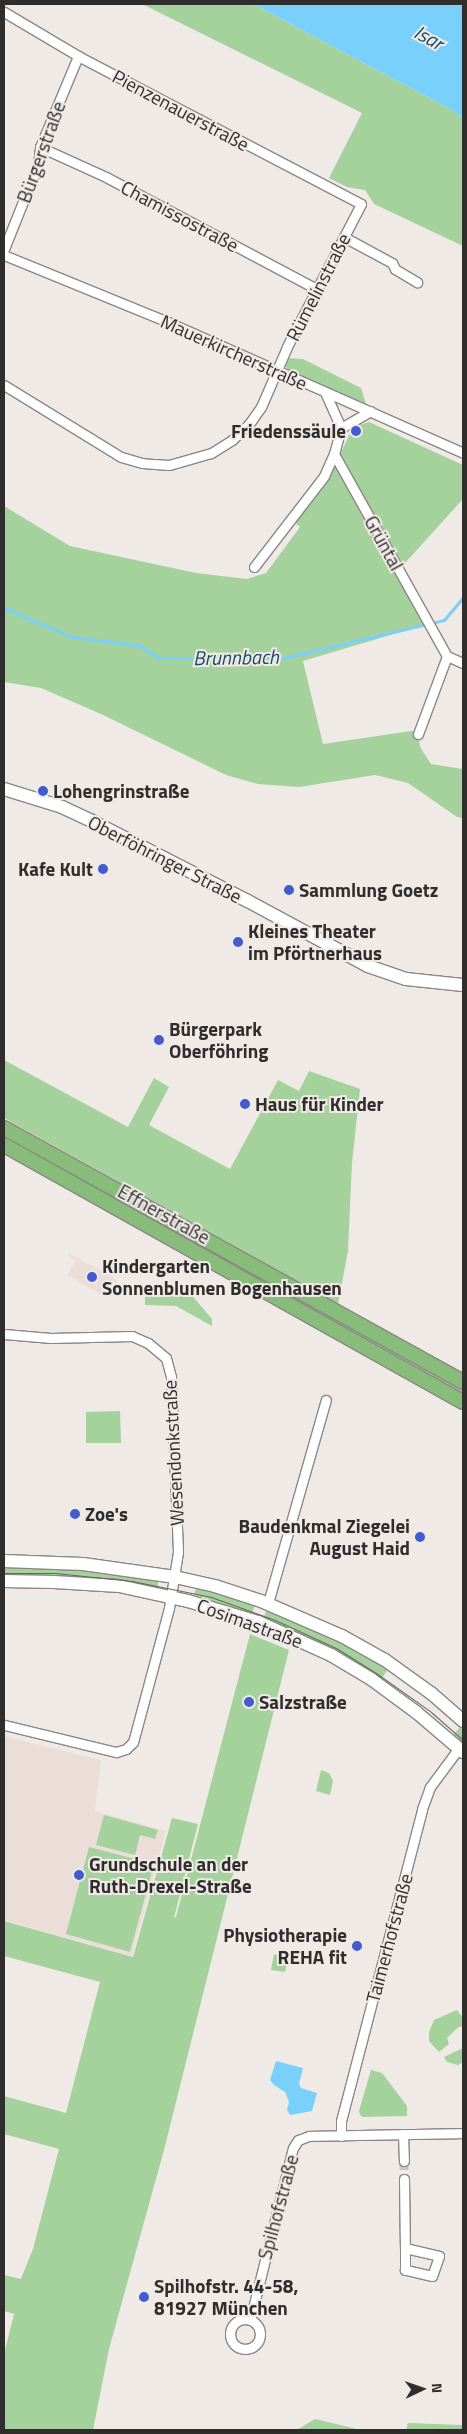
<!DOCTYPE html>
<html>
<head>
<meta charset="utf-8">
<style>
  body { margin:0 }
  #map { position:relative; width:467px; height:2434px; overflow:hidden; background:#f0eae7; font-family:"Titillium Web",sans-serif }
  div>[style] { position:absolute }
  .built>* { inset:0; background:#ebddd8 }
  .green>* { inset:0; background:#a5d19d }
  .water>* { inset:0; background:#79d1fb }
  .stream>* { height:3px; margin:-1.5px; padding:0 1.5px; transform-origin:1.5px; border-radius:1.5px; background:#79d1fb }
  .minor-tunnel>* { height:9px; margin-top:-4.5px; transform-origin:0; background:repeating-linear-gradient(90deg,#cac4c2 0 9px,transparent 0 13.5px) }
  .roads { filter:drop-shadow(1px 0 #8c8784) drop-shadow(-1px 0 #8c8784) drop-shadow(0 1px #8c8784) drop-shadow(0 -1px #8c8784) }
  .minor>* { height:9px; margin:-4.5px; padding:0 4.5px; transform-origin:4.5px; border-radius:4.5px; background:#fff }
  .minor>.ring { margin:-4.5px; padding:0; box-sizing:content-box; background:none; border:9px solid #fff; border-radius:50% }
  .secondary>* { height:12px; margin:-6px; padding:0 6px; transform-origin:6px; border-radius:6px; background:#fff }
  .trunk>* { height:14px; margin:-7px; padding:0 7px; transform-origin:7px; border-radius:7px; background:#88bc7a }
  .tram>* { height:1px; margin:-0.5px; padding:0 0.5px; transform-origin:0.5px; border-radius:0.5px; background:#686563 }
  .dots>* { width:14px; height:14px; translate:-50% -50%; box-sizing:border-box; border:2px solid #f0eae7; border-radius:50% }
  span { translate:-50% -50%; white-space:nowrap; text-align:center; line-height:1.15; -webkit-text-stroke:4px #f0eae7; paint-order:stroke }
  .street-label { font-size:19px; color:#302e2d }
  .poi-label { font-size:19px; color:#302e2d; font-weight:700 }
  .right { translate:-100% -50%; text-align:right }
  .left { translate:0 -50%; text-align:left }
  .water-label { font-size:20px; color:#1b4c62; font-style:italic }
  .frame { position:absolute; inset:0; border:5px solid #302e2d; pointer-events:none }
  .north { position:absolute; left:397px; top:2364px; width:50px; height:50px; -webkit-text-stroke:4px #f0eae7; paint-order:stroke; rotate:87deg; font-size:14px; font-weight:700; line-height:20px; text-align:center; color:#302e2d }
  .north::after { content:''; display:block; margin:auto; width:18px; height:22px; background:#302e2d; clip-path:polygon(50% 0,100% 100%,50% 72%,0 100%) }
</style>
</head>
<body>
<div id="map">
  <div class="built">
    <i style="clip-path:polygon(69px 1253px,117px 1280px,108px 1298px,67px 1275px,76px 1260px,68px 1256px)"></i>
    <i style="clip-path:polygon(4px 1736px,101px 1760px,95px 1811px,166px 1831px,132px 1956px,4px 1920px)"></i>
  </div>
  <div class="green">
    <i style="clip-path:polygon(142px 4px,253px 4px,454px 111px,463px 119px,463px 246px,374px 204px,365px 190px,347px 187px,329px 178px,362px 113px)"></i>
    <i style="clip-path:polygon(288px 358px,303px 359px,361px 388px,366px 404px,294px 376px,285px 366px)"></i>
    <i style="clip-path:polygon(369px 422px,463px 465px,463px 499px,396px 573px,424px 625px,303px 661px,323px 744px,418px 730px,420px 747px,431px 764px,463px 769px,463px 818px,457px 817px,408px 783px,375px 775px,299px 787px,258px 784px,226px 775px,101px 714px,41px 688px,4px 682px,4px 506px,70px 546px,196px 573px,247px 579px,266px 573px,300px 527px,294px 522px,330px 476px,353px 427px)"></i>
    <i style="clip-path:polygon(4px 1060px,128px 1127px,154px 1078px,169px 1087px,149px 1125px,230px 1169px,278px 1080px,299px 1091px,309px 1071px,360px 1089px,352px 1163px,348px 1251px,338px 1304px,4px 1118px)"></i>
    <i style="clip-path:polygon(4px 1134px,463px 1388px,463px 1393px,4px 1138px)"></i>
    <i style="clip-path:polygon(176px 1288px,190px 1293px,212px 1319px,212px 1326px,176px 1306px,145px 1305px,145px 1296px)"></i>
    <i style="clip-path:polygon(120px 1411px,121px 1443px,86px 1443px,86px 1412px)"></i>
    <i style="clip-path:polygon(4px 1565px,82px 1567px,159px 1578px,157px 1589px,4px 1577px)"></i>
    <i style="clip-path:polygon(197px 1584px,256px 1602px,251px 1616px,206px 1602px,205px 1598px,194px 1595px)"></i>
    <i style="clip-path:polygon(268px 1607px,293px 1617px,389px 1668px,379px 1682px,262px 1621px)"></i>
    <i style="clip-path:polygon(250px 1634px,289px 1650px,164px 2150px,109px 2349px,93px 2430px,4px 2430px,4px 2354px,14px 2314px,4px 2311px,4px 2275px,21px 2279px,22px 2276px,33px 2249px,59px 2149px,4px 2134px,4px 2096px,66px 2113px,100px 1982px,4px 1956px,4px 1921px,133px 1957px,172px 1818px,198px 1824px,174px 1918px,176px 1917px)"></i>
    <i style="clip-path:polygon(462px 1725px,463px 1743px,461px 1741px,459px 1744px,451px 1737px)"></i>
    <i style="clip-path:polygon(321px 1770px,329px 1773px,333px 1781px,330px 1795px,316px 1791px)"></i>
    <i style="clip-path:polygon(104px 1815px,158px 1830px,155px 1839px,140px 1835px,135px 1855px,96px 1845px)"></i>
    <i style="clip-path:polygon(89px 1847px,154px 1864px,130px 1952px,66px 1934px)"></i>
    <i style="clip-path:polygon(274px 1954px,288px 1958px,285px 1972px,271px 1970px)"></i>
    <i style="clip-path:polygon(457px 2010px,463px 2018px,463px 2029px,461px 2026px,455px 2030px,447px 2038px,449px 2044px,439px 2052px,429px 2041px,429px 2032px,434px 2020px)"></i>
    <i style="clip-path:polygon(463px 2048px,463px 2062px,458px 2065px,447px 2062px,444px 2057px)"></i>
    <i style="clip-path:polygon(371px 2070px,382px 2073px,407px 2106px,407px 2116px,363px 2117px,360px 2115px,359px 2111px)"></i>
    <i style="clip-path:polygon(315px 2419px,361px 2430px,297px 2430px)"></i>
    <i style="clip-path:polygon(408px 2423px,463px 2425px,463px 2430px,406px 2430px)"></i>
  </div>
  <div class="water">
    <i style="clip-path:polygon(253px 4px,463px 4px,463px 119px,454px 111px)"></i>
    <i style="clip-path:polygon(276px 2061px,303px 2068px,299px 2084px,301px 2088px,317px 2093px,312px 2111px,290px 2115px,287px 2110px,289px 2102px,285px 2092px,274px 2085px,270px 2080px)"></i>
  </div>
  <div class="stream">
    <i style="left:4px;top:610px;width:3px;rotate:-18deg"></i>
    <i style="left:7px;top:609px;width:71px;rotate:23.3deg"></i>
    <i style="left:72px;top:637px;width:66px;rotate:6.9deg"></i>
    <i style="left:138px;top:645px;width:26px;rotate:31deg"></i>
    <i style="left:160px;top:658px;width:119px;rotate:0.5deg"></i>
    <i style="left:279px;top:659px;width:170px;rotate:-13.3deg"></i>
    <i style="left:444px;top:620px;width:30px;rotate:-50deg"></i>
  </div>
  <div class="minor-tunnel">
    <i style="left:404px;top:2161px;width:18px;rotate:90deg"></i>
  </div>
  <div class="roads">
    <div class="minor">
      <i style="left:4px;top:12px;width:86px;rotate:30.7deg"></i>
      <i style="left:78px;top:56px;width:319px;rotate:27.6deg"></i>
      <i style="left:361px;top:204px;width:161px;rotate:117.4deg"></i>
      <i style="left:287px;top:347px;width:65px;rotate:113.4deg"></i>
      <i style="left:261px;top:407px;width:21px;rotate:125deg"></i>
      <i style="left:249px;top:424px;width:23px;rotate:137deg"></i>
      <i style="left:232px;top:440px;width:25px;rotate:148deg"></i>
      <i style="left:211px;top:453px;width:44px;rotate:164.1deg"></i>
      <i style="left:169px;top:465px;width:27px;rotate:-176deg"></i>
      <i style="left:142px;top:463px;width:22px;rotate:-164deg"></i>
      <i style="left:121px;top:457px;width:137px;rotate:-148.4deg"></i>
      <i style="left:40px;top:147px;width:72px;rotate:24.4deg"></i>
      <i style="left:106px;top:177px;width:239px;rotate:28deg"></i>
      <i style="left:344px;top:237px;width:55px;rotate:28.4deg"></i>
      <i style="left:392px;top:263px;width:7px;rotate:63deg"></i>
      <i style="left:395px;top:269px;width:26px;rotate:31deg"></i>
      <i style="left:4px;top:249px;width:92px;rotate:-68.2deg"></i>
      <i style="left:38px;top:164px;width:17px;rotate:-83deg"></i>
      <i style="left:40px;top:147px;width:99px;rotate:-67.3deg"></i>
      <i style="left:4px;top:255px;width:177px;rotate:22.2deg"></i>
      <i style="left:168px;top:322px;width:323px;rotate:23.9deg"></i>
      <i style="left:341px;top:428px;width:34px;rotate:-30deg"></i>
      <i style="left:334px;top:454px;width:231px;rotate:60.8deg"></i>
      <i style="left:447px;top:656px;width:17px;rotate:24deg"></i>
      <i style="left:254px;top:567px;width:115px;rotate:-52.4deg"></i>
      <i style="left:324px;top:476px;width:24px;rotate:-66deg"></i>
      <i style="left:334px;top:454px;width:27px;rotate:-75deg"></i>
      <i style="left:341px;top:428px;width:39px;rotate:-114deg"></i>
      <i style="left:418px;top:734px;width:83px;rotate:-69.6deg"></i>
      <i style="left:4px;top:1334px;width:47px;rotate:4.9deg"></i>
      <i style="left:51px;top:1338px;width:81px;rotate:-1.4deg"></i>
      <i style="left:132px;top:1336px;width:17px;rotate:24deg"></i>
      <i style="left:148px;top:1343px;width:23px;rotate:40deg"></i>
      <i style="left:166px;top:1358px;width:20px;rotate:75deg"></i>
      <i style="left:171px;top:1377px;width:175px;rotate:87.7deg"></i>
      <i style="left:178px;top:1552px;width:57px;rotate:99.1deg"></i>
      <i style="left:169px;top:1608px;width:139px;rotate:105deg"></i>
      <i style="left:133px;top:1742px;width:10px;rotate:135deg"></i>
      <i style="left:126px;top:1749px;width:10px;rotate:163deg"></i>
      <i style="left:116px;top:1752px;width:115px;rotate:-166.4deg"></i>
      <i style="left:268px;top:1603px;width:211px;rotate:-74.1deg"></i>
      <i style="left:403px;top:2134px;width:27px;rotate:88deg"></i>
      <i style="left:341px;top:2136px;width:15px;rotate:-90deg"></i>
      <i style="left:341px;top:2121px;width:322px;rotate:-75.4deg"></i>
      <i style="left:422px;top:1809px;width:23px;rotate:-70deg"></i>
      <i style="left:430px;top:1787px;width:49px;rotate:-53.4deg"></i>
      <i style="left:404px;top:2179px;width:69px;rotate:89.2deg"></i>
      <i style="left:405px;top:2248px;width:35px;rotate:13deg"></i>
      <i style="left:439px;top:2256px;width:21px;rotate:109deg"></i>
      <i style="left:432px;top:2276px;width:28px;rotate:-167deg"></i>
      <i style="left:405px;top:2270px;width:22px;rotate:-90deg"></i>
      <i class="ring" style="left:230px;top:2319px;width:21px;height:21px"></i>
      <i style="left:250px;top:2320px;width:177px;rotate:-76deg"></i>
      <i style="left:293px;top:2148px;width:9px;rotate:-58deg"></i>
      <i style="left:298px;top:2140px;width:12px;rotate:-20deg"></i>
      <i style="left:309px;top:2136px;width:154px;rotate:-1.1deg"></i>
    </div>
    <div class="secondary">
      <i style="left:4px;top:789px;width:61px;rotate:17.2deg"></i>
      <i style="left:62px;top:807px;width:33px;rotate:25deg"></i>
      <i style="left:92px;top:821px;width:173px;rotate:27.2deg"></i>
      <i style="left:246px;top:900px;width:139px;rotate:28.4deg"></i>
      <i style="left:368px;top:966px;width:40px;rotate:18.9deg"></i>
      <i style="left:406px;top:979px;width:57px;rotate:6deg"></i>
      <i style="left:4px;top:1561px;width:79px;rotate:2.2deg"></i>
      <i style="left:83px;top:1564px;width:93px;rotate:8deg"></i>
      <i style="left:175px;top:1577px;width:41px;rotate:12.7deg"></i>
      <i style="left:215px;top:1586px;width:48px;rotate:18.1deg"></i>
      <i style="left:261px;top:1601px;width:88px;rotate:23.4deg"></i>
      <i style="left:342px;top:1636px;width:49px;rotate:29.2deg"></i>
      <i style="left:385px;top:1660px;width:57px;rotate:35.7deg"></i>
      <i style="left:431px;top:1693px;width:43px;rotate:41.2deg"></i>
      <i style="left:4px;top:1581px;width:50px;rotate:1.1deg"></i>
      <i style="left:54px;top:1582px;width:65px;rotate:3.5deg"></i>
      <i style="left:119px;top:1586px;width:71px;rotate:12.3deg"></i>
      <i style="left:188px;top:1601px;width:73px;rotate:16.7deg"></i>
      <i style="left:258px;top:1622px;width:80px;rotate:24.3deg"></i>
      <i style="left:331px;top:1655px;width:47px;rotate:31deg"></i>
      <i style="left:371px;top:1679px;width:56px;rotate:36.3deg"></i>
      <i style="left:416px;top:1712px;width:62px;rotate:40.4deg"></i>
    </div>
    <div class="trunk">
      <i style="left:4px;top:1128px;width:525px;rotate:28.96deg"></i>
      <i style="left:4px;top:1145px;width:526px;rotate:29.25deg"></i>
    </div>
  </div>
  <div class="tram">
    <i style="left:4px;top:1573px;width:51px"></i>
    <i style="left:55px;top:1573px;width:77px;rotate:5.9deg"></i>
    <i style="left:132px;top:1581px;width:81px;rotate:11.4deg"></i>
    <i style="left:211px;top:1597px;width:68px;rotate:19.8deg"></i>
    <i style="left:275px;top:1620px;width:67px;rotate:24.7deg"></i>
    <i style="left:336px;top:1648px;width:47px;rotate:32deg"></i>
    <i style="left:376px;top:1673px;width:67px;rotate:35.3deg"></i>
    <i style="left:431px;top:1712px;width:43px;rotate:41.2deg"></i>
  </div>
  <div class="dots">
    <i style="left:356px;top:431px;background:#425bcf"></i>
    <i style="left:43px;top:791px;background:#425bcf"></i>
    <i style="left:103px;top:869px;background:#425bcf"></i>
    <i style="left:289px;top:890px;background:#425bcf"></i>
    <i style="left:238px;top:942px;background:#425bcf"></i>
    <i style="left:159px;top:1040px;background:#425bcf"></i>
    <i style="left:245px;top:1104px;background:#425bcf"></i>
    <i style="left:92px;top:1277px;background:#425bcf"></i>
    <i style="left:75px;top:1514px;background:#425bcf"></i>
    <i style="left:420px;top:1537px;background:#425bcf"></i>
    <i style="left:249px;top:1702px;background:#425bcf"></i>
    <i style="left:79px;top:1875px;background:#425bcf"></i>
    <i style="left:357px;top:1946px;background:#425bcf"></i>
    <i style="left:144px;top:2297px;background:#425bcf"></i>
  </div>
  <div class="street-label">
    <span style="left:181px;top:110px;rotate:28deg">Pienzenauerstraße</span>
    <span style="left:41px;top:152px;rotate:-70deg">Bürgerstraße</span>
    <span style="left:180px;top:216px;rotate:28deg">Chamissostraße</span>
    <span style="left:318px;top:287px;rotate:-63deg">Rümelinstraße</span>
    <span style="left:234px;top:352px;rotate:24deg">Mauerkircherstraße</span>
    <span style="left:384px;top:543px;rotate:61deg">Grüntal</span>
    <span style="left:165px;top:859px;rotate:27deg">Oberföhringer Straße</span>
    <span style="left:164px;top:1214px;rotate:29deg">Effnerstraße</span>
    <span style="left:173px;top:1453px;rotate:-93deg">Wesendonkstraße</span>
    <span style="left:250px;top:1623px;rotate:20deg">Cosimastraße</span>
    <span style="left:389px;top:1938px;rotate:-75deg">Taimerhofstraße</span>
    <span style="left:278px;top:2207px;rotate:-75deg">Spilhofstraße</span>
  </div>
  <div class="poi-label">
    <span class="right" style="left:346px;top:431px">Friedenssäule</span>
    <span class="left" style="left:53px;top:791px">Lohengrinstraße</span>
    <span class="right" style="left:93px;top:869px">Kafe Kult</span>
    <span class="left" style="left:299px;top:890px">Sammlung Goetz</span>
    <span class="left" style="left:248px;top:942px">Kleines Theater<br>im Pförtnerhaus</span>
    <span class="left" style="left:169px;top:1040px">Bürgerpark<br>Oberföhring</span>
    <span class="left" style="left:255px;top:1104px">Haus für Kinder</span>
    <span class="left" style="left:102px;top:1277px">Kindergarten<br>Sonnenblumen Bogenhausen</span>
    <span class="left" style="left:85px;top:1514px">Zoe's</span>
    <span class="right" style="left:410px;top:1537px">Baudenkmal Ziegelei<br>August Haid</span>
    <span class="left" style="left:259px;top:1702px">Salzstraße</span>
    <span class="left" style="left:89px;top:1875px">Grundschule an der<br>Ruth-Drexel-Straße</span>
    <span class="right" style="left:347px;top:1946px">Physiotherapie<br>REHA fit</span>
    <span class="left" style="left:154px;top:2297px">Spilhofstr. 44-58,<br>81927 München</span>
  </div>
  <div class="water-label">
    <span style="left:429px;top:37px;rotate:29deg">Isar</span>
    <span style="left:236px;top:657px;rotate:-1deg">Brunnbach</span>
  </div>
  <div class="frame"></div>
  <div class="north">N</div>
</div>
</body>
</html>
